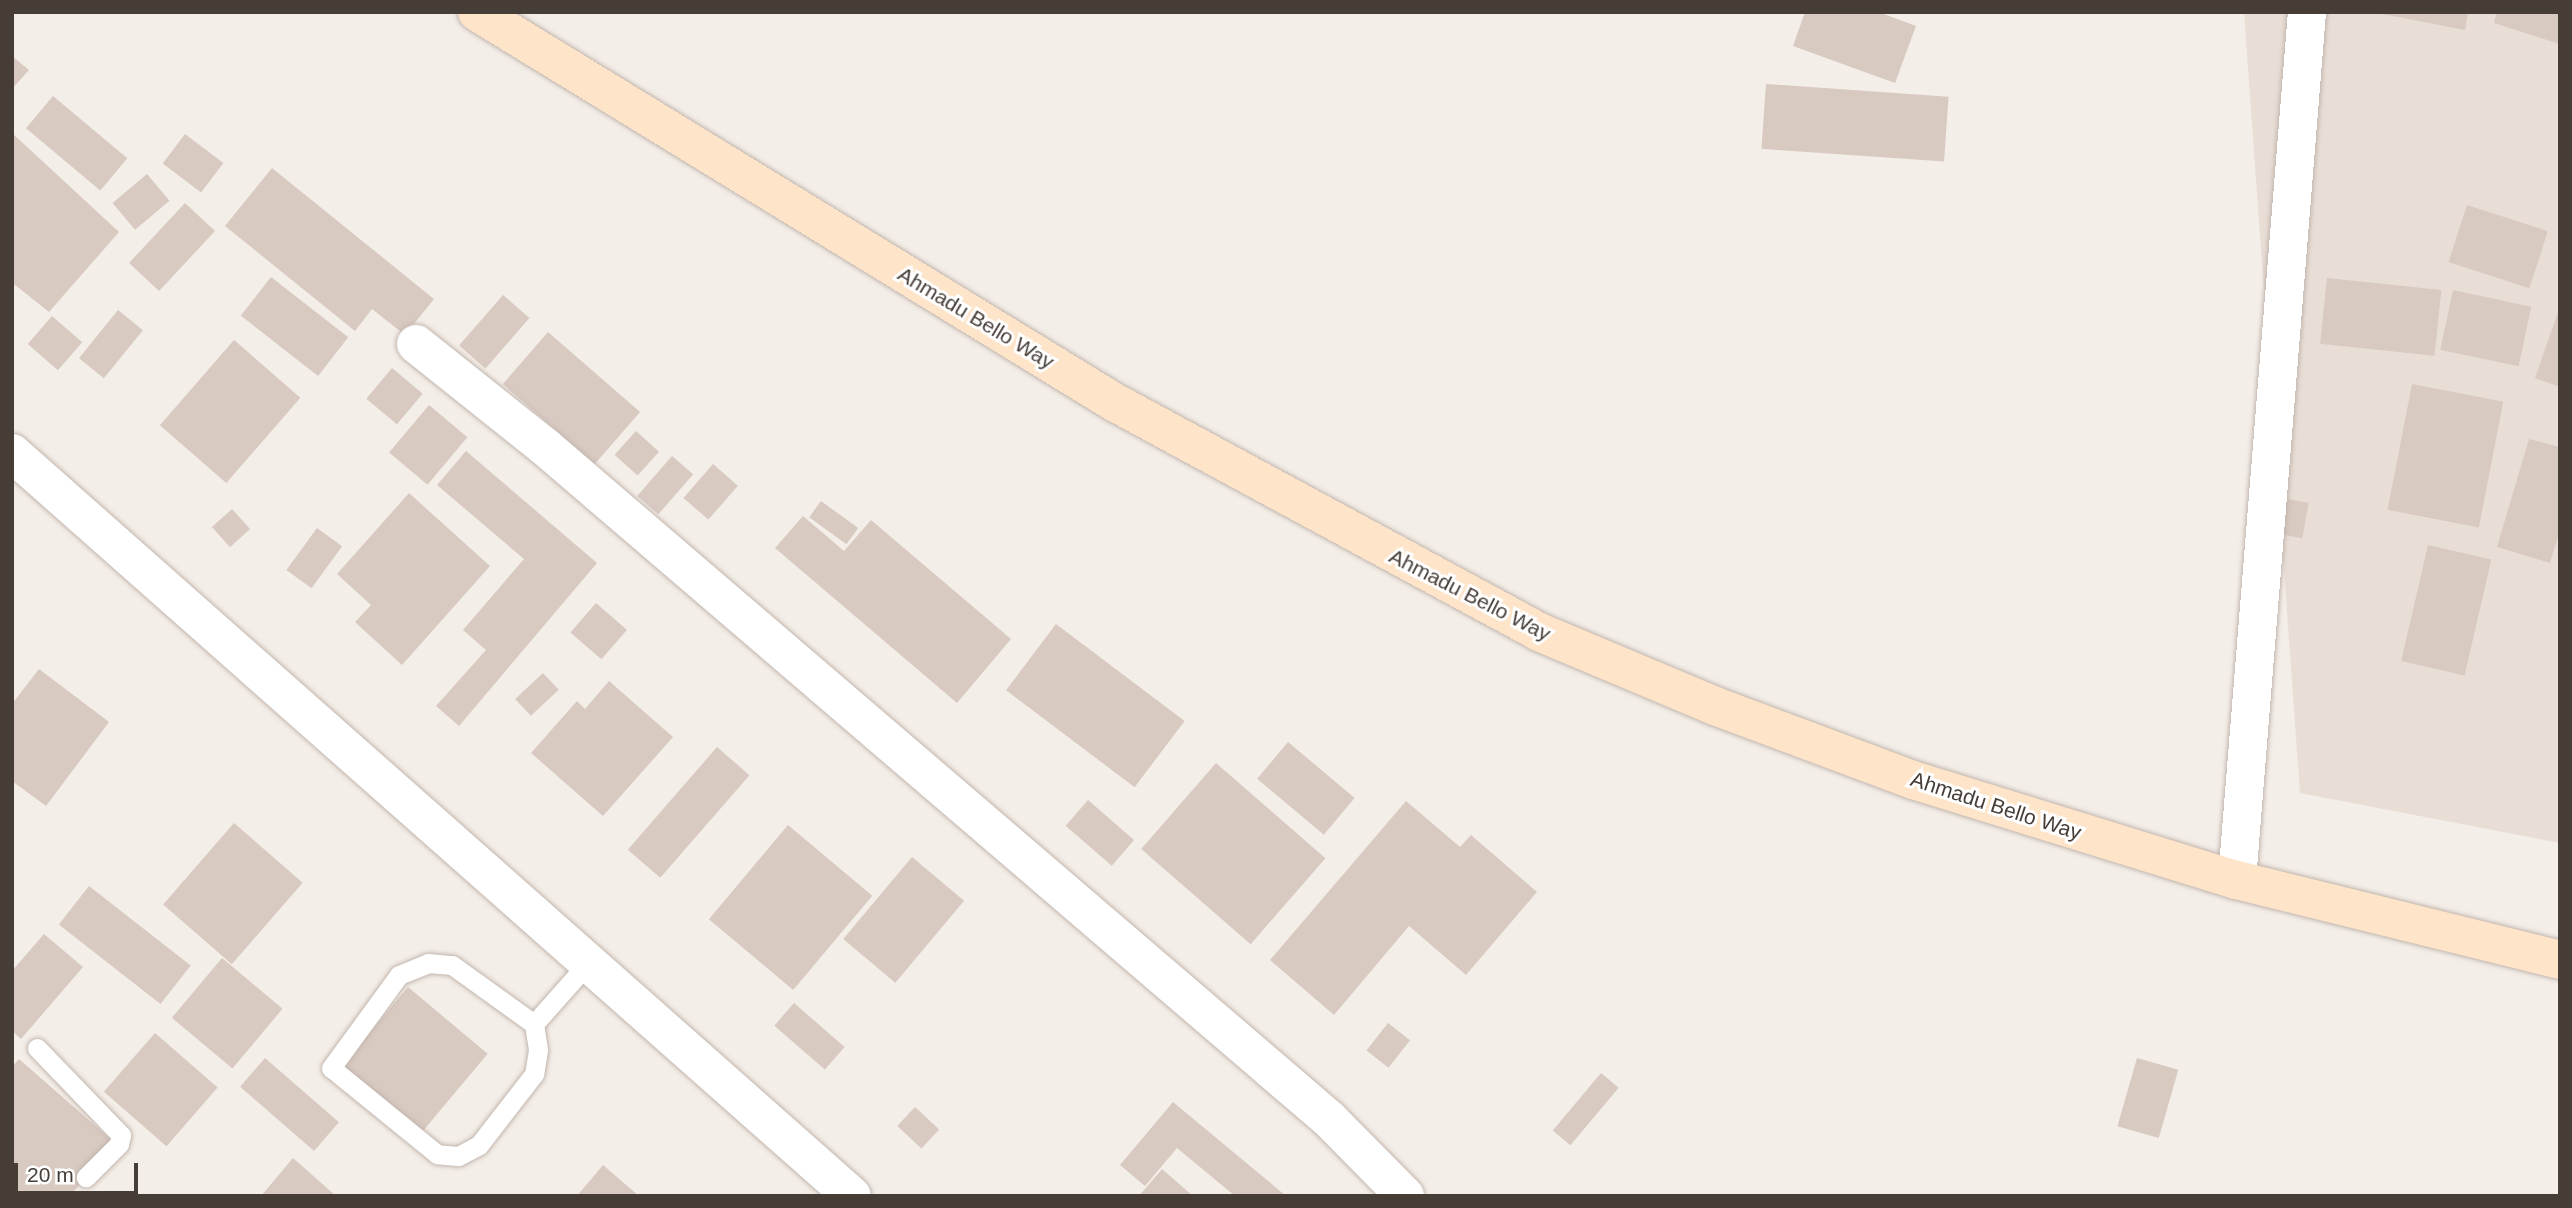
<!DOCTYPE html>
<style>
body{margin:0}
#map{position:relative;width:2572px;height:1208px;overflow:hidden;background:#f4eee8;font-family:Arial,sans-serif}
div>[style]{position:absolute}
.residential>*{inset:0;background:#e8ded6}
.building>*{inset:0;background:#d8c9c1;transform-origin:0 0}
.roads{filter:drop-shadow(0 0 2px #c2b6ae) drop-shadow(0 0 2px #c2b6ae)}
.lane>*{height:19px;margin:-9.5px;padding:0 9.5px;transform-origin:9.5px;border-radius:9.5px;background:#fff}
.street>*{height:38px;margin:-19px;padding:0 19px;transform-origin:19px;border-radius:19px;background:#fff}
.secondary>*{height:38px;margin:-19px;padding:0 19px;transform-origin:19px;border-radius:19px;background:#fee4c8}
span{translate:-50% -50%;white-space:nowrap;text-align:center;line-height:1.15;-webkit-text-stroke:6px #fff;paint-order:stroke}
.street-label{font-size:21px;color:#473d37}
.frame{position:absolute;inset:0;border:14px solid #473d37;pointer-events:none}
.scale{position:absolute;left:14px;top:1163px;width:124px;height:32px;box-sizing:border-box;border:4px solid #473d37;border-top:0;padding-left:9px;font-size:21px;line-height:24px;white-space:nowrap;color:#473d37;-webkit-text-stroke:5px #fff;paint-order:stroke}
</style>
<div id="map">
<div class="residential">
<i style="clip-path:polygon(2244px 12px,2560px 12px,2560px 843px,2300px 793px)"></i>
</div>
<div class="building">
<i style="clip-path:polygon(1805px 12px,1878px 12px,1916px 26px,1895px 83px,1793px 46px)"></i>
<i style="clip-path:polygon(2372px 12px,2468px 12px,2465px 30px)"></i>
<i style="clip-path:polygon(2497px 12px,2560px 12px,2560px 44px,2494px 23px)"></i>
<i style="clip-path:polygon(12px 56px,29px 70px,12px 89px)"></i>
<i style="left:1766px;top:84px;width:183px;height:65px;rotate:4deg"></i>
<i style="left:53px;top:96px;width:97px;height:42px;rotate:40deg"></i>
<i style="clip-path:polygon(12px 133px,119px 232px,49px 312px,15px 285px,12px 288px)"></i>
<i style="left:185px;top:134px;width:48px;height:37px;rotate:37deg"></i>
<i style="clip-path:polygon(272px 168px,434px 299px,405px 335px,372px 309px,355px 331px,225px 226px)"></i>
<i style="left:147px;top:174px;width:35px;height:45px;rotate:50deg"></i>
<i style="left:185px;top:203px;width:41px;height:82px;rotate:43deg"></i>
<i style="left:2467px;top:205px;width:85px;height:60px;rotate:18deg"></i>
<i style="left:271px;top:277px;width:98px;height:49px;rotate:38deg"></i>
<i style="left:2327px;top:278px;width:115px;height:66px;rotate:6deg"></i>
<i style="left:2453px;top:290px;width:80px;height:61px;rotate:12deg"></i>
<i style="left:503px;top:295px;width:35px;height:67px;rotate:41deg"></i>
<i style="clip-path:polygon(2559px 309px,2560px 309px,2560px 387px,2535px 378px)"></i>
<i style="left:118px;top:310px;width:32px;height:62px;rotate:39deg"></i>
<i style="left:52px;top:316px;width:40px;height:37px;rotate:41deg"></i>
<i style="left:548px;top:332px;width:122px;height:69px;rotate:41deg"></i>
<i style="left:234px;top:340px;width:88px;height:113px;rotate:41deg"></i>
<i style="left:392px;top:368px;width:40px;height:40px;rotate:40deg"></i>
<i style="left:2412px;top:384px;width:93px;height:128px;rotate:11deg"></i>
<i style="left:429px;top:405px;width:50px;height:62px;rotate:40deg"></i>
<i style="left:636px;top:431px;width:31px;height:32px;rotate:42deg"></i>
<i style="clip-path:polygon(2529px 439px,2560px 447px,2560px 530px,2550px 563px,2497px 547px)"></i>
<i style="clip-path:polygon(466px 451px,597px 563px,459px 726px,436px 706px,486px 650px,463px 630px,524px 559px,437px 485px)"></i>
<i style="left:672px;top:456px;width:28px;height:53px;rotate:41deg"></i>
<i style="left:713px;top:464px;width:33px;height:45px;rotate:41deg"></i>
<i style="clip-path:polygon(409px 493px,490px 566px,402px 665px,355px 622px,371px 605px,337px 574px)"></i>
<i style="left:2282px;top:498px;width:27px;height:36px;rotate:10deg"></i>
<i style="left:821px;top:501px;width:46px;height:20px;rotate:36deg"></i>
<i style="left:232px;top:509px;width:27px;height:27px;rotate:48deg"></i>
<i style="clip-path:polygon(803px 516px,844px 551px,871px 520px,1011px 639px,957px 703px,775px 548px)"></i>
<i style="left:317px;top:528px;width:31px;height:52px;rotate:36deg"></i>
<i style="left:2428px;top:545px;width:65px;height:119px;rotate:13deg"></i>
<i style="left:596px;top:603px;width:41px;height:39px;rotate:41deg"></i>
<i style="left:1056px;top:624px;width:161px;height:83px;rotate:37deg"></i>
<i style="clip-path:polygon(39px 669px,109px 722px,46px 806px,12px 781px,12px 704px)"></i>
<i style="left:543px;top:673px;width:23px;height:38px;rotate:47deg"></i>
<i style="clip-path:polygon(609px 681px,673px 737px,603px 816px,531px 753px,577px 701px,585px 709px)"></i>
<i style="left:1288px;top:742px;width:87px;height:48px;rotate:40deg"></i>
<i style="left:717px;top:747px;width:43px;height:136px;rotate:41deg"></i>
<i style="left:1216px;top:763px;width:145px;height:114px;rotate:41deg"></i>
<i style="left:1088px;top:800px;width:61px;height:34px;rotate:41deg"></i>
<i style="clip-path:polygon(1406px 801px,1460px 847px,1471px 835px,1537px 892px,1466px 975px,1409px 926px,1334px 1015px,1270px 960px)"></i>
<i style="left:234px;top:823px;width:91px;height:108px;rotate:41deg"></i>
<i style="left:788px;top:825px;width:110px;height:123px;rotate:40deg"></i>
<i style="left:912px;top:857px;width:68px;height:107px;rotate:40deg"></i>
<i style="left:89px;top:886px;width:129px;height:49px;rotate:38deg"></i>
<i style="clip-path:polygon(44px 934px,83px 967px,21px 1039px,12px 1031px,12px 971px)"></i>
<i style="left:222px;top:958px;width:79px;height:78px;rotate:40deg"></i>
<i style="left:408px;top:987px;width:104px;height:105px;rotate:40deg"></i>
<i style="left:794px;top:1003px;width:67px;height:30px;rotate:41deg"></i>
<i style="left:1388px;top:1023px;width:28px;height:35px;rotate:38deg"></i>
<i style="left:155px;top:1033px;width:83px;height:78px;rotate:41deg"></i>
<i style="left:265px;top:1058px;width:98px;height:38px;rotate:41deg"></i>
<i style="left:2137px;top:1058px;width:43px;height:71px;rotate:16deg"></i>
<i style="clip-path:polygon(19px 1059px,115px 1143px,70px 1196px,12px 1196px,12px 1067px)"></i>
<i style="left:1601px;top:1073px;width:23px;height:75px;rotate:40deg"></i>
<i style="clip-path:polygon(1173px 1102px,1286px 1196px,1235px 1196px,1177px 1148px,1145px 1186px,1120px 1165px)"></i>
<i style="left:915px;top:1107px;width:33px;height:26px;rotate:43deg"></i>
<i style="clip-path:polygon(293px 1158px,336px 1196px,261px 1196px)"></i>
<i style="clip-path:polygon(603px 1165px,639px 1196px,577px 1196px)"></i>
<i style="clip-path:polygon(1162px 1169px,1193px 1196px,1139px 1196px)"></i>
</div>
<div class="roads">
<div class="lane">
<i style="left:428px;top:963px;width:24px;rotate:5deg"></i>
<i style="left:452px;top:965px;width:101px;rotate:35.7deg"></i>
<i style="left:534px;top:1024px;width:26px;rotate:81deg"></i>
<i style="left:538px;top:1050px;width:24px;rotate:99deg"></i>
<i style="left:534px;top:1074px;width:90px;rotate:127.8deg"></i>
<i style="left:479px;top:1145px;width:24px;rotate:152deg"></i>
<i style="left:458px;top:1156px;width:21px;rotate:-175deg"></i>
<i style="left:437px;top:1154px;width:136px;rotate:-140.9deg"></i>
<i style="left:331px;top:1068px;width:115px;rotate:-53.8deg"></i>
<i style="left:399px;top:975px;width:31px;rotate:-22deg"></i>
<i style="left:534px;top:1024px;width:81px;rotate:-48.5deg"></i>
<i style="left:37px;top:1048px;width:121px;rotate:46deg"></i>
<i style="left:121px;top:1135px;width:9px;rotate:103deg"></i>
<i style="left:119px;top:1144px;width:47px;rotate:135deg"></i>
</div>
<div class="street">
<i style="left:416px;top:344px;width:164px;rotate:38.6deg"></i>
<i style="left:544px;top:446px;width:1035px;rotate:40.61deg"></i>
<i style="left:1330px;top:1120px;width:107px;rotate:45.4deg"></i>
<i style="left:12px;top:453px;width:1121px;rotate:41.49deg"></i>
<i style="left:2237px;top:880px;width:871px;rotate:-85.39deg"></i>
</div>
<div class="secondary">
<i style="left:477px;top:12px;width:747px;rotate:31.48deg"></i>
<i style="left:1114px;top:402px;width:483px;rotate:28.4deg"></i>
<i style="left:1539px;top:632px;width:191px;rotate:22.8deg"></i>
<i style="left:1715px;top:706px;width:211px;rotate:20.5deg"></i>
<i style="left:1913px;top:780px;width:339px;rotate:17.2deg"></i>
<i style="left:2237px;top:880px;width:333px;rotate:13.9deg"></i>
</div>
</div>
<div class="street-label">
<span style="left:976px;top:318px;rotate:31deg">Ahmadu Bello Way</span>
<span style="left:1470px;top:595px;rotate:27deg">Ahmadu Bello Way</span>
<span style="left:1996px;top:806px;rotate:18deg">Ahmadu Bello Way</span>
</div>
<div class="frame"></div>
<div class="scale">20 m</div>
</div>
